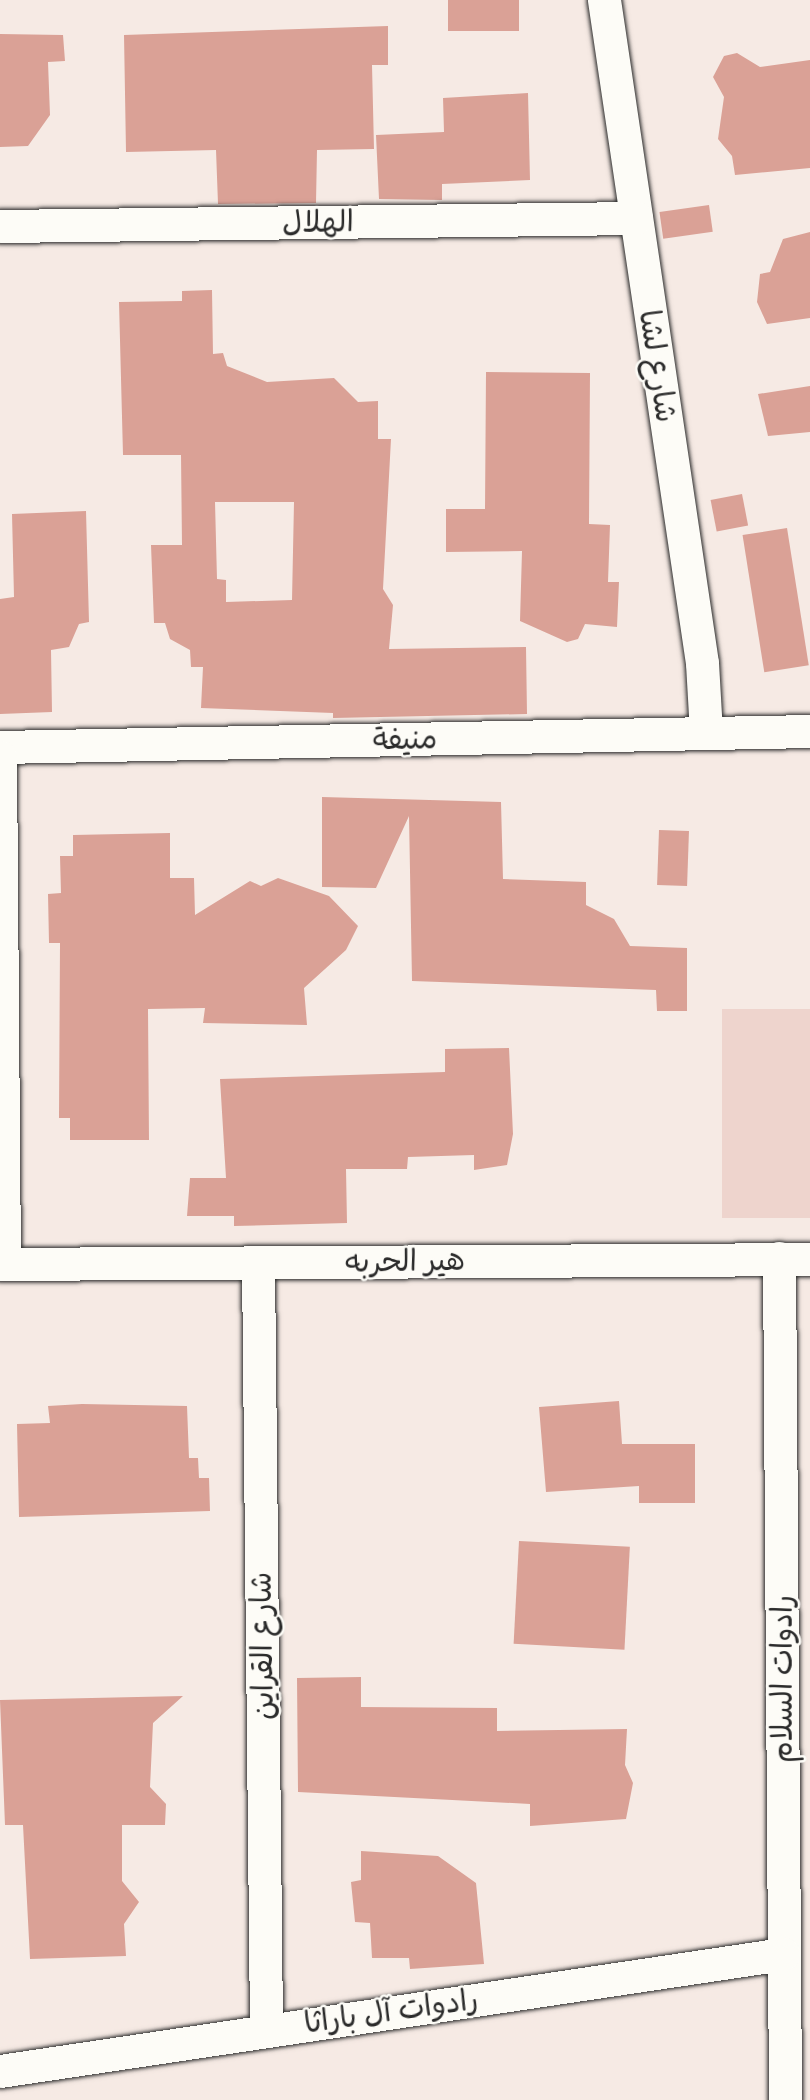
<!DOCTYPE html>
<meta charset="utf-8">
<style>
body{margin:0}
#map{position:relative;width:810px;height:2100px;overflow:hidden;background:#f6eae4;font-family:Caveat,"Playpen Sans Arabic",sans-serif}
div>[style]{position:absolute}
.built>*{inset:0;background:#eed4cd;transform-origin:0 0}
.building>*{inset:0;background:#daa196;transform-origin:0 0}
.roads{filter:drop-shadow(0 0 2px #2b2b2b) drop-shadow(0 0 2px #2b2b2b)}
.street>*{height:33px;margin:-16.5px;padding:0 16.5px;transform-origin:16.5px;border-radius:16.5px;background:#fdfcf7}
span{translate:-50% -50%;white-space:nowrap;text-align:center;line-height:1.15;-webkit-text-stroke:5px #fdfcf7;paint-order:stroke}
.street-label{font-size:30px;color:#2b2b2b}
</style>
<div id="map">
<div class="built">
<i style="left:810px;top:1009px;width:209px;height:88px;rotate:90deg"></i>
</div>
<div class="building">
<i style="left:448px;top:0;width:71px;height:31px"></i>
<i style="clip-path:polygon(388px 26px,388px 65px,372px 65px,374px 149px,317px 150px,316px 203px,218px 204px,216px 150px,126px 152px,124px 35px)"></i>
<i style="clip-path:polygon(0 34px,63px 35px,65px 61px,48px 62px,50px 115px,28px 146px,0 147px)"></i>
<i style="clip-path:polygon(737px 53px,760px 67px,810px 60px,810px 168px,735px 175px,732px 156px,718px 139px,724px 97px,713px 77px,724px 56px)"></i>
<i style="clip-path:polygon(528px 93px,530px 180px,442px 184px,442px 200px,379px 199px,376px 135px,444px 132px,443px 98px)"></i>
<i style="left:709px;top:205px;width:27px;height:50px;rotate:82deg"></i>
<i style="clip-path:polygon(810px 232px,810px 318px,767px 324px,757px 302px,760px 274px,770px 272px,783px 239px)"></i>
<i style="clip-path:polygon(evenodd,212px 290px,213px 354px,223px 353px,227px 366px,267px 382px,334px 378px,358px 402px,378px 401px,378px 439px,391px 439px,383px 589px,393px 605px,389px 649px,526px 647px,527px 714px,333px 718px,333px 713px,201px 708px,203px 667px,191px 667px,190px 650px,170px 639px,165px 623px,154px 623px,151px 545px,182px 545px,181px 455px,123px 455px,119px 302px,182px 301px,182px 291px,212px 290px,215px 502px,294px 502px,292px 600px,226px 602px,226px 580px,217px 579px,215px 502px)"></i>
<i style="clip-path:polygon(486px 372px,590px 373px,589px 524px,610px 525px,608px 582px,619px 582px,617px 627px,585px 624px,578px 639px,567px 642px,520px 621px,522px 551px,446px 552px,446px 509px,485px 509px)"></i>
<i style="clip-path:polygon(810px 386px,810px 432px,768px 436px,758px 394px)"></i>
<i style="left:742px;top:494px;width:32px;height:32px;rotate:79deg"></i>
<i style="clip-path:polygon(86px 511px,89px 622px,79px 624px,69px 647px,51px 650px,52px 712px,0 714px,0 599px,14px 597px,12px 514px)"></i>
<i style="left:787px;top:528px;width:139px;height:45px;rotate:81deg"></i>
<i style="clip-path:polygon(322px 797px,501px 802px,503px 879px,586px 882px,586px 905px,614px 919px,630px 946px,687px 948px,687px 1011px,657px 1011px,656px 990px,412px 981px,409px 816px,376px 888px,322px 887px)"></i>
<i style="left:659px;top:830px;width:30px;height:55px;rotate:2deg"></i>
<i style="clip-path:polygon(170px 833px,170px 878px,194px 878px,195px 915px,250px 881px,261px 886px,278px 878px,329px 896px,358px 926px,346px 950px,304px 988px,307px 1025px,203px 1023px,205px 1008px,148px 1009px,149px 1140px,70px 1140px,70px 1118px,59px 1118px,60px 943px,49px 943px,48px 894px,61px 893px,60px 856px,73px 856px,73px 835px)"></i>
<i style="clip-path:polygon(509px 1048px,513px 1134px,507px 1165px,474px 1170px,474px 1155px,408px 1157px,407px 1169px,346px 1169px,347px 1223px,234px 1226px,234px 1216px,187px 1216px,190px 1178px,226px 1178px,220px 1079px,445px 1072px,445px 1049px)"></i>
<i style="clip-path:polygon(619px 1401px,622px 1444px,695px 1444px,695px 1503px,639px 1503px,639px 1486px,546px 1492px,539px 1407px)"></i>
<i style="clip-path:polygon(82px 1404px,187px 1406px,189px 1458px,198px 1458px,199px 1478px,209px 1478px,210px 1511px,19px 1517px,17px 1424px,50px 1423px,48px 1406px)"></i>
<i style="left:519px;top:1541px;width:111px;height:103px;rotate:3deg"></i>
<i style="clip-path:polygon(361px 1677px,361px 1707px,497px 1708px,497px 1731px,627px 1729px,625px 1765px,633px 1783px,626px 1819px,530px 1826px,530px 1804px,298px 1792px,297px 1678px)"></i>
<i style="clip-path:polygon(183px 1696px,153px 1723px,150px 1787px,166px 1804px,165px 1825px,122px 1825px,122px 1881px,139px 1902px,124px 1924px,126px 1956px,30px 1959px,23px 1825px,5px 1825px,0 1700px)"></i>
<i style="clip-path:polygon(361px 1851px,438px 1856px,476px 1883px,484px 1964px,410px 1969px,409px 1958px,372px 1958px,370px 1923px,355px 1922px,351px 1882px,361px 1880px)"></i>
</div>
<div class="roads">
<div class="street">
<i style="left:604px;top:0;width:670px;rotate:81.59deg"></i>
<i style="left:702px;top:663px;width:70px;rotate:86.7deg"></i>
<i style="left:0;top:226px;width:636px;rotate:-0.72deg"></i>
<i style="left:0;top:747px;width:810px;rotate:-1.13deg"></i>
<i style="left:0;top:757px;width:507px;rotate:89.55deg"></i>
<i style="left:779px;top:1258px;width:842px;rotate:89.59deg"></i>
<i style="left:258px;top:1263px;width:766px;rotate:89.4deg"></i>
<i style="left:0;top:1264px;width:810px;rotate:-0.35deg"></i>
<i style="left:0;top:2071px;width:792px;rotate:-8.5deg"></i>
</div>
</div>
<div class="street-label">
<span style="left:318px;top:222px;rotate:-1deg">الهلال</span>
<span style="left:658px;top:366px;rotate:81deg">شارع لشا</span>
<span style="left:405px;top:739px;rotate:-1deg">منيفة</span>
<span style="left:405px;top:1261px;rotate:-1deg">هير الحربه</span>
<span style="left:262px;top:1646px;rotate:-91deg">شارع القراين</span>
<span style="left:782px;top:1679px;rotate:-90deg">رادوات السلام</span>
<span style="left:391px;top:2011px;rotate:-8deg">رادوات آل باراثا</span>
</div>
</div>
